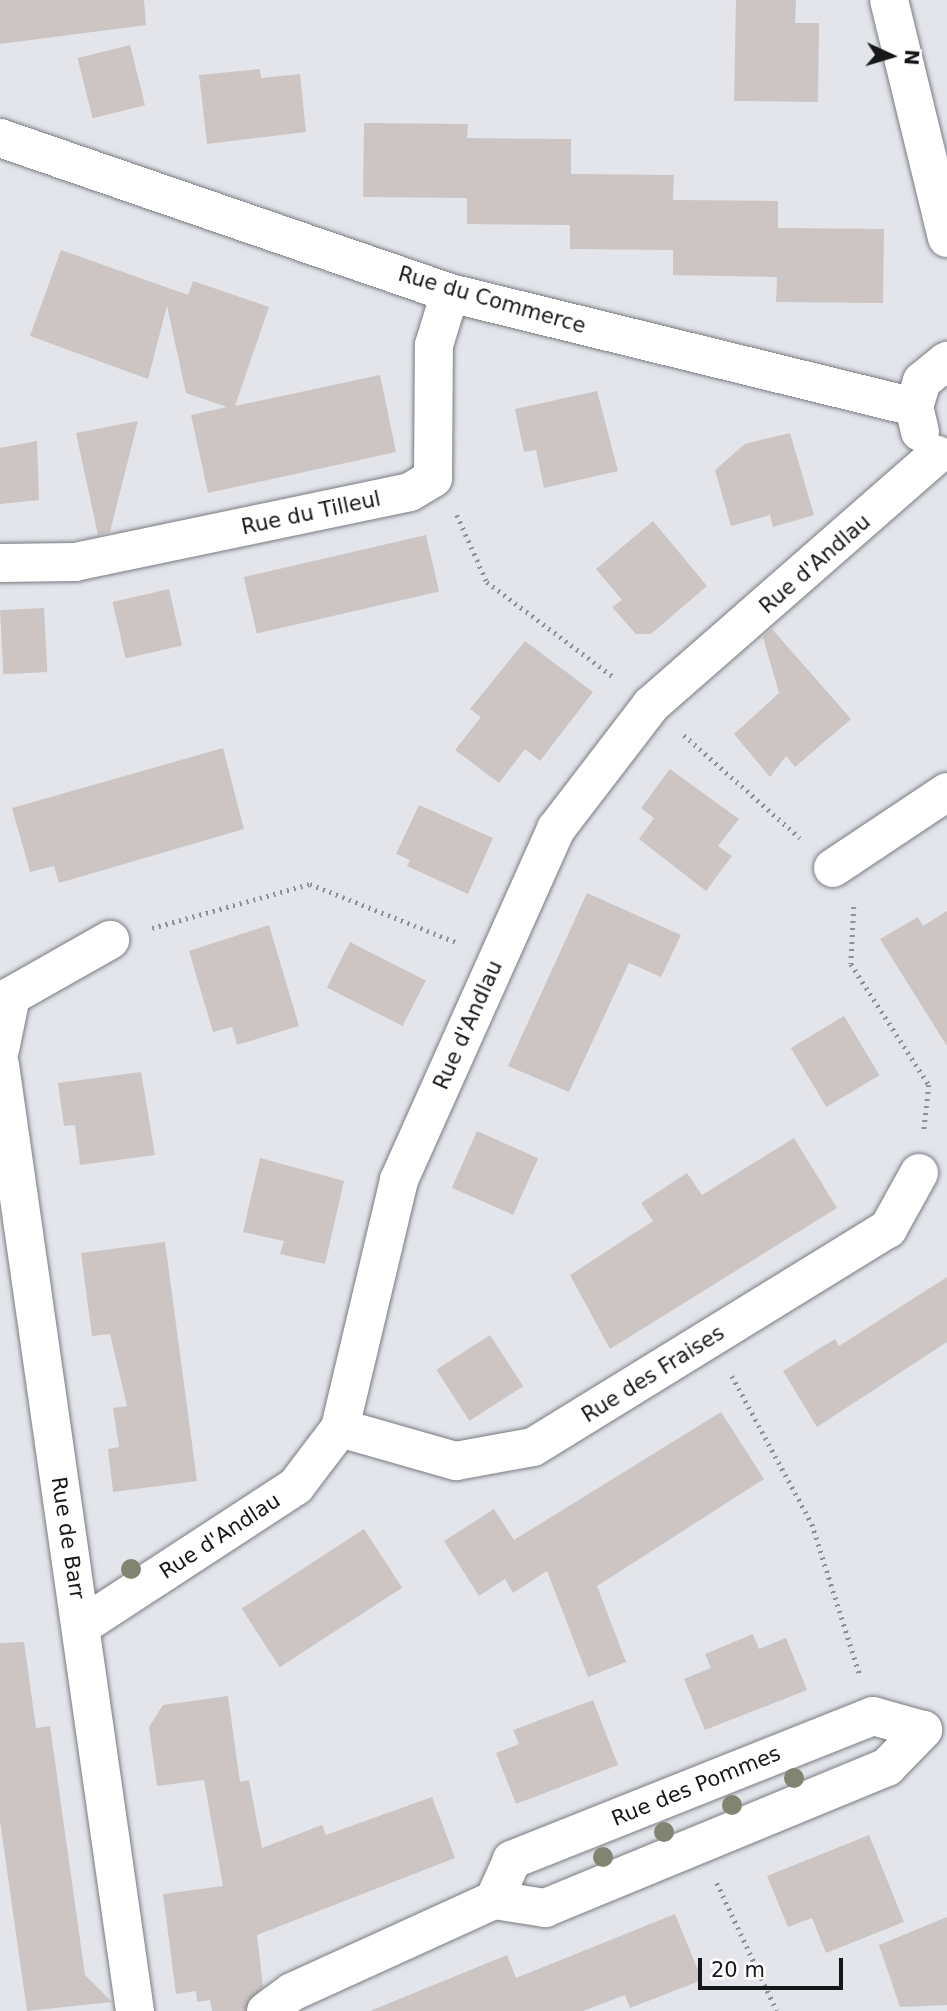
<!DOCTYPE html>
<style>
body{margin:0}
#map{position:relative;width:947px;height:2011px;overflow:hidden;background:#e3e5eb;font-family:"DejaVu Sans",sans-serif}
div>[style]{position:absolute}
.building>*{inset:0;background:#ccc5c3;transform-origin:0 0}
.path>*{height:4.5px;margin-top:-2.25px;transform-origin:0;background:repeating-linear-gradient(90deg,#8f9095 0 2px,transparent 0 7px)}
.roads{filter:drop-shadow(0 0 2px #797b80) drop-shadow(0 0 2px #797b80)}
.minor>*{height:38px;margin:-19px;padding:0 19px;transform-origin:19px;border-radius:19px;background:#fff}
.trees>*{width:20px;height:20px;margin:-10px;border-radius:50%;background:#808470}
span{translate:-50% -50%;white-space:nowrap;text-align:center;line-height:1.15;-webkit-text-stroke:7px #fff;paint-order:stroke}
.street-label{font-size:21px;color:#161719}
.north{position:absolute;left:856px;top:21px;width:70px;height:70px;-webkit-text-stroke:5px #fff;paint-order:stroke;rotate:94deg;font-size:19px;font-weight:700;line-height:28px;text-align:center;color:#161719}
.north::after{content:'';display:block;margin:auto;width:24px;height:32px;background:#161719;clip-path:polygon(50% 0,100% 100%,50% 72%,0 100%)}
.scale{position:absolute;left:698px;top:1958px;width:145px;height:32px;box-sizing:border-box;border:4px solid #161719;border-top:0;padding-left:9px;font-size:21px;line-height:24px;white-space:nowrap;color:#161719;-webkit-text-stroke:5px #fff;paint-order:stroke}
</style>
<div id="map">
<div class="building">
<i style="clip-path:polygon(0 0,144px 0,146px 25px,0 44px)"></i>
<i style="clip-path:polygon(736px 0,796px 0,795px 23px,819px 23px,818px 102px,734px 101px)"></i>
<i style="left:130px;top:45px;width:62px;height:54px;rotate:76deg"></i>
<i style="clip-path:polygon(260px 69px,261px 78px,300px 74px,306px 132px,207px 144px,199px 75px)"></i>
<i style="clip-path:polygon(364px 123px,468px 124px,467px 138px,571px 139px,571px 174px,674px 175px,673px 200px,778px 201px,778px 228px,884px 229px,883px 303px,776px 302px,777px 277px,673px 275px,673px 250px,570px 249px,570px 225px,467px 224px,467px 198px,363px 197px)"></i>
<i style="clip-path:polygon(61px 250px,188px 295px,193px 281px,269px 307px,235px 406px,380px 375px,396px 452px,208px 493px,191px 415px,227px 407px,186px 393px,167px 306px,148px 379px,30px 336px)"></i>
<i style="clip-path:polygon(597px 391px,618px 471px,544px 488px,536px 450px,524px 452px,515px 409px)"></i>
<i style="clip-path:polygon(138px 421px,110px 532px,98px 535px,76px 433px)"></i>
<i style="clip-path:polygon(790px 433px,814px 515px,773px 527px,770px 515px,731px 526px,715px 470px,745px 444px)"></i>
<i style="clip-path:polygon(37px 441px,39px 500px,0 504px,0 448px)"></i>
<i style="clip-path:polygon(653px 521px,707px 586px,651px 634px,636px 634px,612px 607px,622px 600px,596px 569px)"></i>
<i style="left:426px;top:535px;width:58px;height:187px;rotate:77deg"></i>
<i style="left:169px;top:589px;width:58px;height:58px;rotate:77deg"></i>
<i style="left:44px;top:608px;width:64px;height:44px;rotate:87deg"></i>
<i style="clip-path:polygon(772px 629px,851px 719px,795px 767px,786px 756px,770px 777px,734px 734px,779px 693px,763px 637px)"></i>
<i style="clip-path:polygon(525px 641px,593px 692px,540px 761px,525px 749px,499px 783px,455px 750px,481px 717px,470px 709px)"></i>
<i style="clip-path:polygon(223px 748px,244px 829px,59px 883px,54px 866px,30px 872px,12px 808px)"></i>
<i style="clip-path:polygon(670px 769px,739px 819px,718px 846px,732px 856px,706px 891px,639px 839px,654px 818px,641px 808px)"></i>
<i style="clip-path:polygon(419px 805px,493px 838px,468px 894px,407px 866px,410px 860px,396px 854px)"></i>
<i style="clip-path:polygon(587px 893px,681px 935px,661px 977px,629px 963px,569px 1092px,508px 1066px)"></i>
<i style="clip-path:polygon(947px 911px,947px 1046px,880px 939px,918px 917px,923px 926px)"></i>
<i style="clip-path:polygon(269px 925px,299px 1026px,237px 1045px,232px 1027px,213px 1032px,189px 951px)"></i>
<i style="left:350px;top:942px;width:85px;height:51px;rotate:27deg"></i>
<i style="left:844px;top:1016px;width:69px;height:62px;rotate:59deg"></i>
<i style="clip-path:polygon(141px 1072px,155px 1155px,80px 1165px,75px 1125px,64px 1126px,58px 1083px)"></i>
<i style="left:477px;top:1131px;width:67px;height:62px;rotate:24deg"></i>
<i style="clip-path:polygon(794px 1138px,837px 1208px,610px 1349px,570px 1275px,653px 1221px,641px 1203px,687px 1173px,702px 1195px)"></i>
<i style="clip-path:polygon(260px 1158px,344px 1181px,325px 1264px,280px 1254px,284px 1241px,243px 1232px)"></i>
<i style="clip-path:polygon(165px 1242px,197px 1481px,113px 1492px,108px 1449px,119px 1447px,113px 1408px,127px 1406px,110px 1334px,92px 1336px,81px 1253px)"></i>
<i style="clip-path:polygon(947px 1277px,947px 1342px,817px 1427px,783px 1371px,835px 1339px,839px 1346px)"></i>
<i style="left:490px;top:1335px;width:61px;height:64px;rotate:57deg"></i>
<i style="clip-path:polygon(721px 1412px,764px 1479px,597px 1586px,626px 1662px,588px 1677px,547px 1571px,513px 1593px,505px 1579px,479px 1596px,444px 1541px,494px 1509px,514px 1540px)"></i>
<i style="left:364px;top:1529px;width:70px;height:146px;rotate:57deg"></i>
<i style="clip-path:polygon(753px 1634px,759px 1649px,786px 1638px,807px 1690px,705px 1730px,684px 1679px,711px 1668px,705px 1654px)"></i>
<i style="clip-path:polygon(24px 1642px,36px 1728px,50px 1726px,85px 1975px,112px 2002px,27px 2011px,0 1821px,0 1643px)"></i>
<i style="clip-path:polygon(228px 1696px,240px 1782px,249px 1780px,262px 1848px,322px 1825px,326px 1835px,432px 1797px,455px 1858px,257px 1935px,263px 1986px,245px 2011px,212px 2011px,210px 2000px,197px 2002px,196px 1991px,176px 1994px,163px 1894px,223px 1886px,204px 1780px,157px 1786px,149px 1727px,163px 1705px)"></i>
<i style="clip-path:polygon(593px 1700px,618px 1765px,516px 1804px,496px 1753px,519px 1744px,513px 1730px)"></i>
<i style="clip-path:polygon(869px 1835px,904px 1922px,826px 1953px,812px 1918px,788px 1927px,767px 1876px)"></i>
<i style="clip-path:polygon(675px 1914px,702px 1980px,630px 2008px,625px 1995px,583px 2011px,370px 2011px,507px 1955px,516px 1978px)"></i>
<i style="clip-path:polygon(947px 1917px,947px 2005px,900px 2007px,879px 1945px)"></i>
</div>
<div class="path">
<i style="left:457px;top:515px;width:73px;rotate:65.9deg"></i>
<i style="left:487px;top:582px;width:160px;rotate:36.9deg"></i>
<i style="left:684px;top:735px;width:155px;rotate:41.6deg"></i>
<i style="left:854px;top:907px;width:57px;rotate:93deg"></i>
<i style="left:851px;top:964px;width:144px;rotate:57.2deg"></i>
<i style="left:929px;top:1085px;width:45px;rotate:96.3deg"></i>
<i style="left:152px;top:928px;width:164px;rotate:-15.6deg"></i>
<i style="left:310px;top:884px;width:159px;rotate:21.7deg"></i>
<i style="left:732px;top:1376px;width:168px;rotate:61.6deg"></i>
<i style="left:812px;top:1524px;width:158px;rotate:72.4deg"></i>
<i style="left:717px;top:1883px;width:141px;rotate:64.9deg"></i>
</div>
<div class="roads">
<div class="minor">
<i style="left:889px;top:0;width:245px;rotate:76.3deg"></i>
<i style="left:0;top:138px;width:476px;rotate:19deg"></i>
<i style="left:450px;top:293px;width:478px;rotate:13.8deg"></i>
<i style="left:920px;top:432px;width:26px;rotate:-103deg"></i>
<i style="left:914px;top:407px;width:27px;rotate:-73deg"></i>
<i style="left:922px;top:381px;width:32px;rotate:-39deg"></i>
<i style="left:0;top:563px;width:75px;rotate:-0.8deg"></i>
<i style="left:75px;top:562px;width:342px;rotate:-11.8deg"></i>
<i style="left:410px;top:492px;width:27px;rotate:-31deg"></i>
<i style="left:433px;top:478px;width:133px;rotate:-89.6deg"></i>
<i style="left:434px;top:345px;width:54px;rotate:-72.9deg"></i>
<i style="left:833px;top:868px;width:137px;rotate:-33.7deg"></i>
<i style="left:0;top:1050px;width:55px;rotate:-78.5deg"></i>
<i style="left:11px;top:996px;width:114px;rotate:-29.5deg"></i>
<i style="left:0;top:1065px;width:956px;rotate:81.88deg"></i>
<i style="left:340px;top:1428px;width:121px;rotate:15.9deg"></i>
<i style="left:456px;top:1461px;width:78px;rotate:-10.3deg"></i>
<i style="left:533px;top:1447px;width:417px;rotate:-31.6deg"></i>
<i style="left:888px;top:1229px;width:64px;rotate:-61deg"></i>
<i style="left:83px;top:1625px;width:254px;rotate:-33.1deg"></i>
<i style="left:296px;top:1486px;width:73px;rotate:-52.8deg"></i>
<i style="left:340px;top:1428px;width:255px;rotate:-76.6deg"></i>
<i style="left:399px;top:1180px;width:385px;rotate:-65.9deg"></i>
<i style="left:556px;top:829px;width:156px;rotate:-52.5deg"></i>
<i style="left:651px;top:705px;width:380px;rotate:-41.2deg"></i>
<i style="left:266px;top:2011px;width:32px;rotate:-36deg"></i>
<i style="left:292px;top:1992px;width:222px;rotate:-24.5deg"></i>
<i style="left:494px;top:1900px;width:52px;rotate:8.9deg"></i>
<i style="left:545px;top:1908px;width:370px;rotate:-22.4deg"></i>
<i style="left:887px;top:1767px;width:52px;rotate:-45.8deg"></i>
<i style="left:923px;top:1730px;width:52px;rotate:-164.4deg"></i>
<i style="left:873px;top:1716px;width:389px;rotate:158.3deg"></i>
<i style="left:512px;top:1860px;width:44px;rotate:114.2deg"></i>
</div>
</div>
<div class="trees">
<i style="left:131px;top:1569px"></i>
<i style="left:794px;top:1778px"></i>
<i style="left:732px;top:1805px"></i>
<i style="left:664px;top:1832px"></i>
<i style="left:603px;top:1857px"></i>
</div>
<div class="street-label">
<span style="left:492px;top:300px;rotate:16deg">Rue du Commerce</span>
<span style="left:311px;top:513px;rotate:-12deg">Rue du Tilleul</span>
<span style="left:815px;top:564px;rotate:-41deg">Rue d'Andlau</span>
<span style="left:468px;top:1025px;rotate:-66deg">Rue d'Andlau</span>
<span style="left:653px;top:1374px;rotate:-32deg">Rue des Fraises</span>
<span style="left:220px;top:1536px;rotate:-33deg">Rue d'Andlau</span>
<span style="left:68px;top:1538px;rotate:81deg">Rue de Barr</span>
<span style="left:696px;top:1786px;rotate:-22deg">Rue des Pommes</span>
</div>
<div class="north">N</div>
<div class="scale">20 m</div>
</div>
